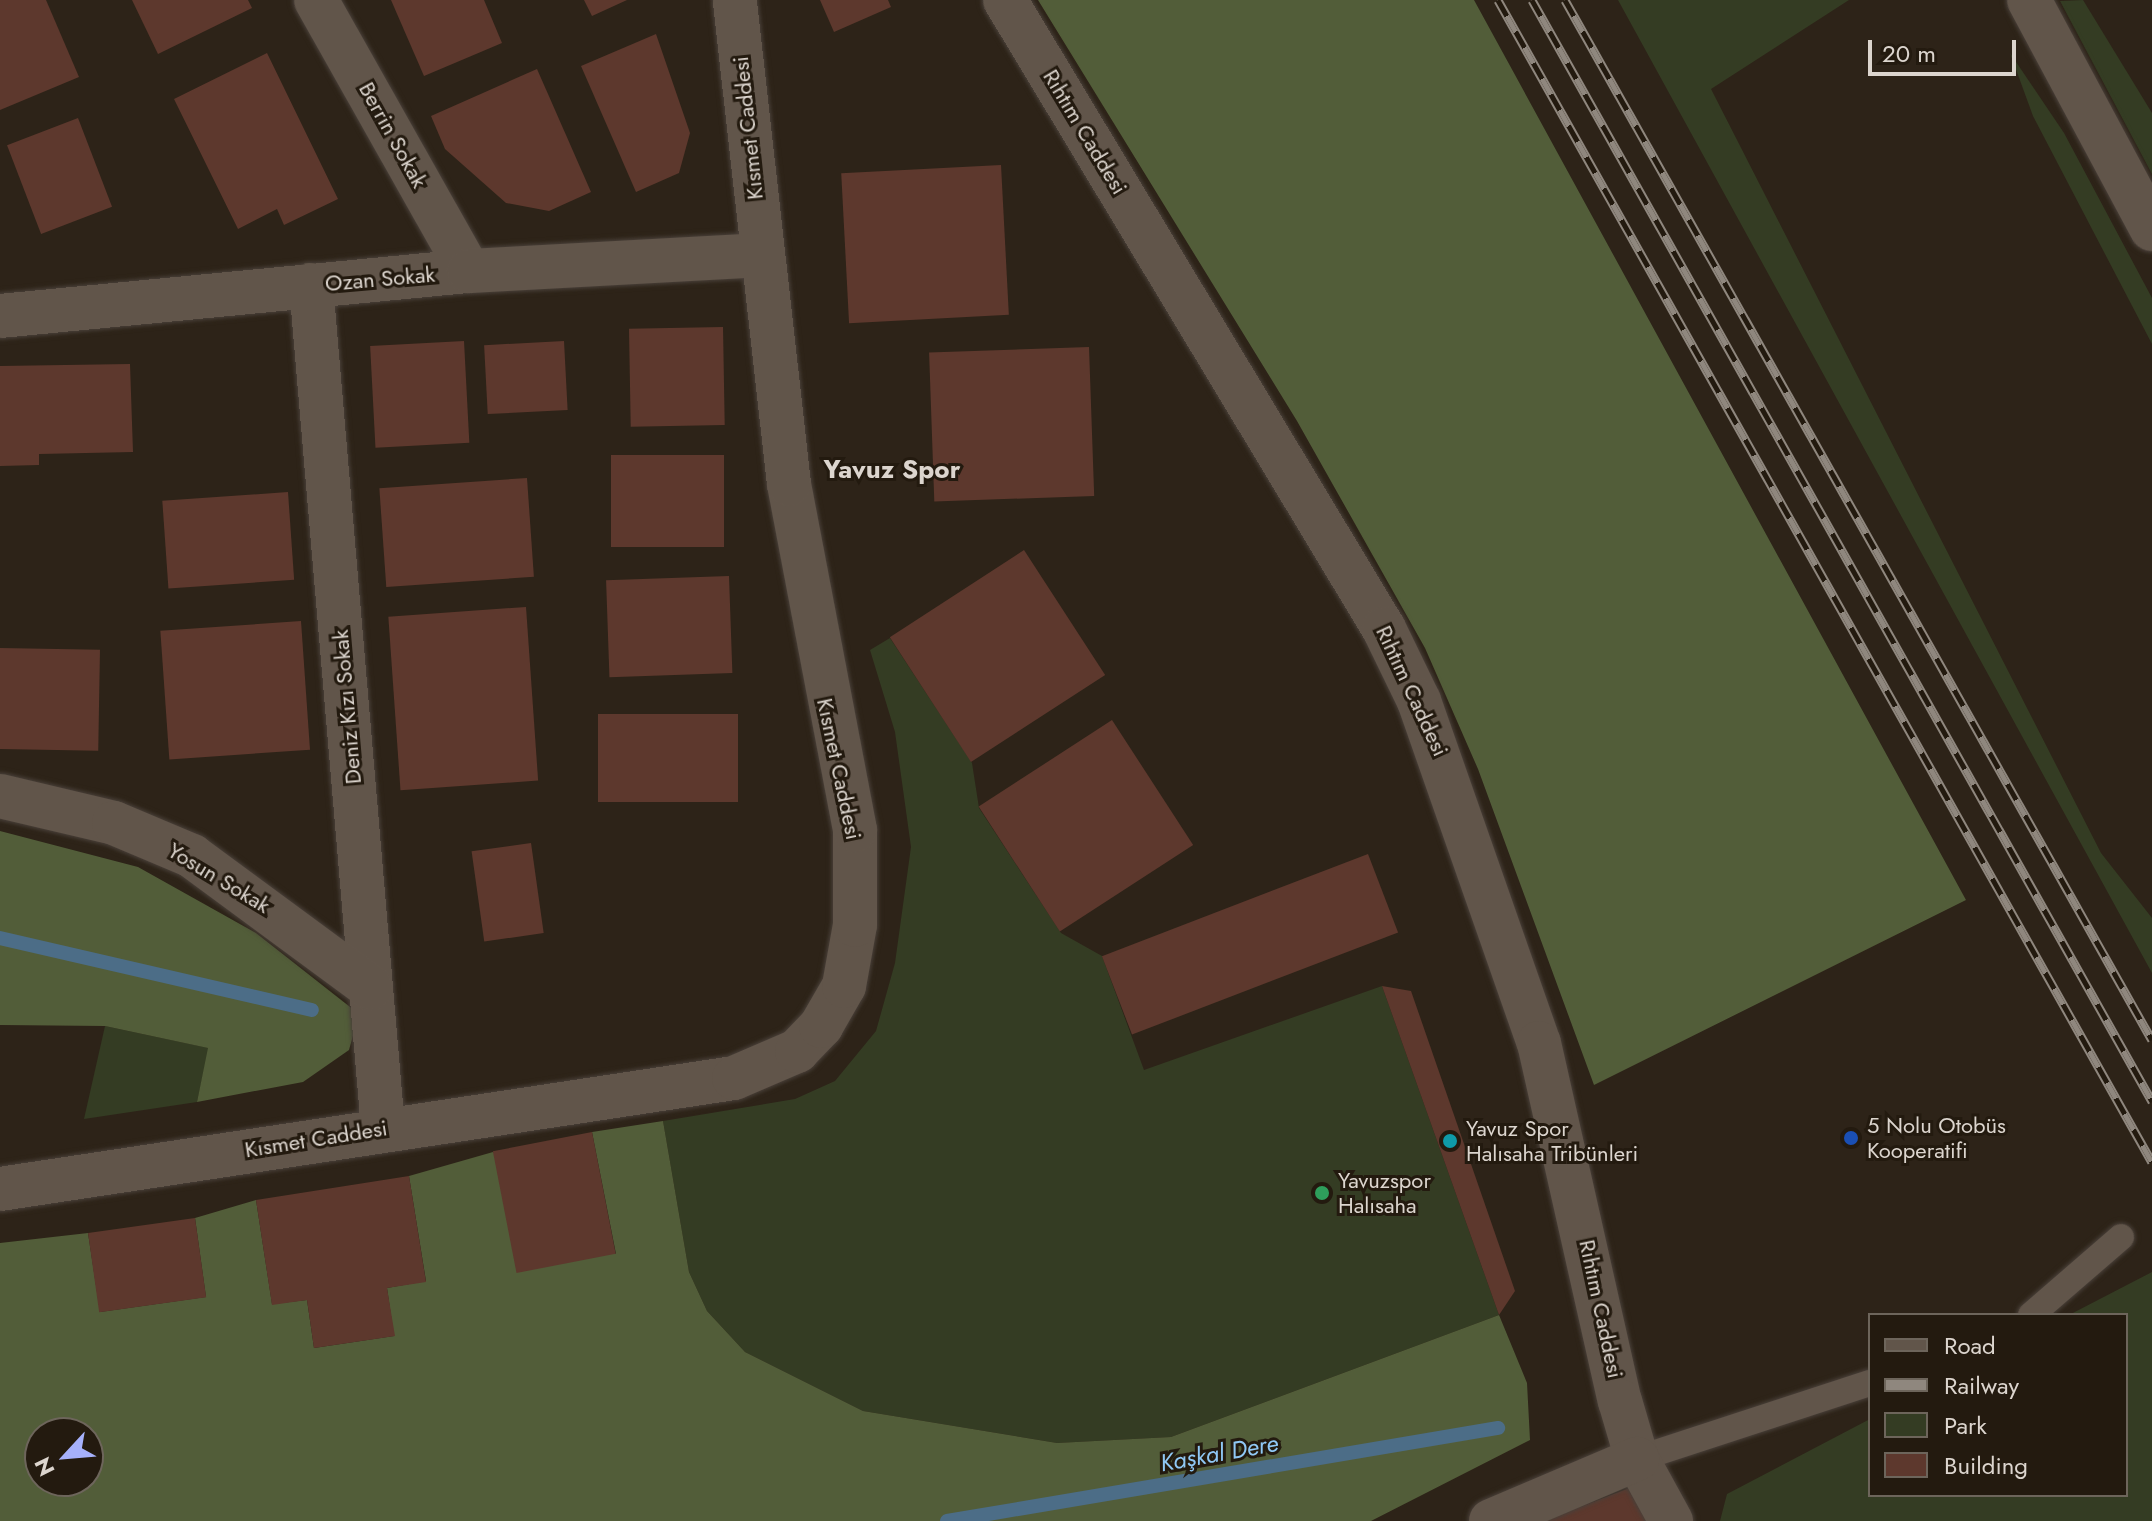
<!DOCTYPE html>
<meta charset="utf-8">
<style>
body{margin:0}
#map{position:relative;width:2152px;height:1521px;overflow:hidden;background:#2d2318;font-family:Jost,sans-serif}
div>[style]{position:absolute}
.green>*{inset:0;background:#343c23}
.forest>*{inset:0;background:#525d39}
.stream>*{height:14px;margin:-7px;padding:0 7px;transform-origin:7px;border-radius:7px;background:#4c6d87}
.building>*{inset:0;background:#5d382d;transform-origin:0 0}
.roads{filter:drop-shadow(0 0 2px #494039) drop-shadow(0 0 2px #494039)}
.service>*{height:26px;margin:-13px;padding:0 13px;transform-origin:13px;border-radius:13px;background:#61554a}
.minor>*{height:44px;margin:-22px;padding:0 22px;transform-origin:22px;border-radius:22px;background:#61554a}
.secondary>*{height:44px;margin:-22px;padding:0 22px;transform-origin:22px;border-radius:22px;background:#61554a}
.rail>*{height:9px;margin-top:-4.5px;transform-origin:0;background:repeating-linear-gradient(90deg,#231a0f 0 18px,#8f877e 0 36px);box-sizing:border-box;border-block:2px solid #8f877e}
.dots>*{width:22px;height:22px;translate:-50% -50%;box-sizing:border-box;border:4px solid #231a0f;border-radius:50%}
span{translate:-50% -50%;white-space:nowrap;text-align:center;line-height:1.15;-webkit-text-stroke:6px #231a0f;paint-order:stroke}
.street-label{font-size:22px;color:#dcd5ce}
.poi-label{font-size:22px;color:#dcd5ce}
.left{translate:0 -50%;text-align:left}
.water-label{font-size:24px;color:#90c8f5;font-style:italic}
.quarter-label{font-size:26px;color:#dcd5ce;font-weight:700}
.legend{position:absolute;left:1868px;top:1313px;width:260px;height:184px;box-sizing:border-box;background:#231a0f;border:2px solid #6d655b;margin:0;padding:10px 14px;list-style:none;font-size:24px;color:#dcd5ce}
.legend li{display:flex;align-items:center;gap:16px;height:40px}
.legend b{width:40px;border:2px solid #6d655b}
.north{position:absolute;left:24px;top:1417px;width:80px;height:80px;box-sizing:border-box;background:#231a0f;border:2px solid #6d655b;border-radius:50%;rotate:244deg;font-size:22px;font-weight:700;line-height:32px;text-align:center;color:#dcd5ce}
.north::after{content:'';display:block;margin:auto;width:28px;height:36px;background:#a6b1fc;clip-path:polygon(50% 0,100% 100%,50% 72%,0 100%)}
.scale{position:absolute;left:1868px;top:40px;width:148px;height:36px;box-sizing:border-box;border:4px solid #dcd5ce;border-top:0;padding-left:10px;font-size:24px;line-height:28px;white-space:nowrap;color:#dcd5ce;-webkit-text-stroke:6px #231a0f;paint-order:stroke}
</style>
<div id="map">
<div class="green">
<i style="clip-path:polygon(1618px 0,1849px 0,1711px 89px,2101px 853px,2152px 918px,2152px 973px)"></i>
<i style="clip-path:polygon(2083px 0,2152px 113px,2152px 174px,2060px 1px)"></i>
<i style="clip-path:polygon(2010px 53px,2064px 133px,2152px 298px,2152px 344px,2033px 116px)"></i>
<i style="clip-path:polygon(890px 638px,972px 763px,979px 808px,1061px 933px,1102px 956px,1144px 1070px,1382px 986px,1499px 1315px,1171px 1437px,1057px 1443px,863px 1411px,745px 1352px,707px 1311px,689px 1272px,663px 1121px,795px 1099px,835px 1081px,876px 1031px,895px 963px,911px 847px,895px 732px,870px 650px)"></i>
<i style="clip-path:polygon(105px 1026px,209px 1048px,197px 1102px,84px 1119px)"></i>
<i style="clip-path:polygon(2152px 1272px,2152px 1521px,1720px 1521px,1727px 1494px,1870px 1419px,1870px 1495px,2126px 1495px,2126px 1315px,2069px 1315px)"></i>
</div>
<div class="forest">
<i style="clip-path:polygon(1038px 0,1474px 0,1966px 900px,1594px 1085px,1478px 769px,1425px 648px,1297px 421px)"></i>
<i style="clip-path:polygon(0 831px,138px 867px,256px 933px,359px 1014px,349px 1050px,303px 1082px,197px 1102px,208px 1048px,105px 1026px,0 1025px)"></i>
<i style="clip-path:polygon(evenodd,663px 1121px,689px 1272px,707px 1311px,745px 1352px,863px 1411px,1057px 1443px,1171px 1437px,1499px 1315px,1527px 1383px,1530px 1440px,1371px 1521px,0 1521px,0 1243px,88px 1233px,100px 1312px,206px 1297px,195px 1218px,256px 1200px,272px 1304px,307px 1300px,314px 1348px,394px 1336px,387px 1288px,426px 1281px,409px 1176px,493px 1152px,616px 1254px,592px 1132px,663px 1121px,40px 1433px,88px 1433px,88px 1481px,40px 1481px,40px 1433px)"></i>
</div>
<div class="stream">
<i style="left:0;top:938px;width:320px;rotate:13deg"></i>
<i style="left:947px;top:1521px;width:559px;rotate:-9.58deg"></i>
</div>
<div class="building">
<i style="clip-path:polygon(0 0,46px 0,79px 77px,0 110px)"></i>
<i style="clip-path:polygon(132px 0,248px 0,252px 8px,158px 54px)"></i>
<i style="clip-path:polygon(391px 0,484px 0,502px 43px,424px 76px)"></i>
<i style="clip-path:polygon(584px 0,627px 0,592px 16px)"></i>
<i style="clip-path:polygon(820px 0,888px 0,891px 7px,834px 32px)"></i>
<i style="clip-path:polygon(656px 34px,690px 133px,679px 173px,636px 192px,581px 66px)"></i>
<i style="clip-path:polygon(267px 53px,338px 199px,284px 225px,277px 209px,238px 229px,174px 99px)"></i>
<i style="clip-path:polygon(537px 69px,591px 192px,549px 211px,506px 203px,445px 149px,431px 116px)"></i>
<i style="left:78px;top:118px;width:95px;height:76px;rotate:69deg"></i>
<i style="left:1001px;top:165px;width:150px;height:160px;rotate:87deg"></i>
<i style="left:723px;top:327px;width:98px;height:94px;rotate:89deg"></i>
<i style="left:464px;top:341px;width:102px;height:94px;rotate:87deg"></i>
<i style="left:564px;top:341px;width:69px;height:80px;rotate:87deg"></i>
<i style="left:1089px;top:347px;width:149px;height:160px;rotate:88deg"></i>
<i style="clip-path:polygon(130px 364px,133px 452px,39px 454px,39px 465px,0 466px,0 366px)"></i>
<i style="left:611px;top:455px;width:113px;height:92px"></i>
<i style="left:527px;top:478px;width:99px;height:148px;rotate:86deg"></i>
<i style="left:288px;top:492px;width:88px;height:126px;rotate:86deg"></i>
<i style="left:1024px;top:550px;width:149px;height:160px;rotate:57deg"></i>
<i style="left:729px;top:576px;width:97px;height:123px;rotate:88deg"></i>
<i style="left:526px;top:607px;width:174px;height:138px;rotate:86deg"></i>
<i style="left:301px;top:621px;width:129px;height:141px;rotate:86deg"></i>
<i style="left:0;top:648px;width:100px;height:101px;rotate:1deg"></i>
<i style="left:598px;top:714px;width:140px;height:88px"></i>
<i style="left:1112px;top:720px;width:149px;height:159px;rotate:57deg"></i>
<i style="left:531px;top:843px;width:91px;height:60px;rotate:82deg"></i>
<i style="left:1368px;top:854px;width:84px;height:285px;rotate:69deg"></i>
<i style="clip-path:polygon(1382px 986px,1411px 991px,1515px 1291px,1499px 1315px)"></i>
<i style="left:592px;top:1132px;width:124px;height:101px;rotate:79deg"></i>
<i style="clip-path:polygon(409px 1176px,426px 1282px,387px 1288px,395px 1336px,314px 1348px,307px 1300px,272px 1305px,256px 1200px)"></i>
<i style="left:195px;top:1218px;width:80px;height:108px;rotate:82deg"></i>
<i style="clip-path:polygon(1637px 1485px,1651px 1521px,1544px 1521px)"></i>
</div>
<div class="roads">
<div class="service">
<i style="left:2031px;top:1315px;width:119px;rotate:-40.9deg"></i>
<i style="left:1637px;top:1459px;width:245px;rotate:-18.1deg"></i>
</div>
<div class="minor">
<i style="left:316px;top:0;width:311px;rotate:60.6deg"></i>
<i style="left:1005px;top:0;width:734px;rotate:58.93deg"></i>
<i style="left:1384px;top:629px;width:80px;rotate:64.1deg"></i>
<i style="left:1419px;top:701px;width:362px;rotate:70.7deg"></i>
<i style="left:1539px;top:1043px;width:367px;rotate:77.3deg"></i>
<i style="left:1620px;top:1401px;width:60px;rotate:73.7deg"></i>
<i style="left:1637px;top:1459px;width:71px;rotate:61.3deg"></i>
<i style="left:2029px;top:0;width:260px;rotate:61.8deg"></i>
<i style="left:311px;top:285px;width:846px;rotate:85.12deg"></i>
<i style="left:0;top:316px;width:471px;rotate:-5.5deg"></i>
<i style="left:469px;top:271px;width:291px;rotate:-3.1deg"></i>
<i style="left:0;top:796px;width:117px;rotate:13.3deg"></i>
<i style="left:114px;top:823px;width:85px;rotate:22.9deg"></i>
<i style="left:192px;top:856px;width:222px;rotate:36.4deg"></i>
<i style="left:1491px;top:1521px;width:159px;rotate:-23deg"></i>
</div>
<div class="secondary">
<i style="left:0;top:1189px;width:742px;rotate:-8.6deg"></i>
<i style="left:734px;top:1078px;width:69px;rotate:-23.2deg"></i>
<i style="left:797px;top:1051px;width:35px;rotate:-46deg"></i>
<i style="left:821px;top:1026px;width:46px;rotate:-60.1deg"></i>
<i style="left:844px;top:986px;width:62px;rotate:-79.8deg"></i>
<i style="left:855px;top:925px;width:95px;rotate:-90deg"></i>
<i style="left:855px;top:830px;width:352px;rotate:-100.8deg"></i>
<i style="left:789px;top:484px;width:487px;rotate:-96.4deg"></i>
</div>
</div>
<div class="rail">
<i style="left:1498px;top:0;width:1333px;rotate:60.63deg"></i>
<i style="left:1532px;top:0;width:1264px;rotate:60.62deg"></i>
<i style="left:1565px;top:0;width:1194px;rotate:60.56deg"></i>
</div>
<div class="dots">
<i style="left:1851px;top:1138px;background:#1a4fb4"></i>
<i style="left:1450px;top:1141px;background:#0f9aa8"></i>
<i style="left:1322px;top:1193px;background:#2e9e5b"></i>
</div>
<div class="street-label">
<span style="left:748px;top:128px;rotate:-96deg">Kısmet Caddesi</span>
<span style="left:1085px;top:132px;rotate:59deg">Rıhtım Caddesi</span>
<span style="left:393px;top:135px;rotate:61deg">Berrin Sokak</span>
<span style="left:380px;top:279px;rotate:-5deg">Ozan Sokak</span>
<span style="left:1412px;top:691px;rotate:65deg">Rıhtım Caddesi</span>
<span style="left:347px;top:707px;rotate:-95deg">Deniz Kızı Sokak</span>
<span style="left:839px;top:769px;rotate:78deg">Kısmet Caddesi</span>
<span style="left:219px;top:878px;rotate:31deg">Yosun Sokak</span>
<span style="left:316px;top:1139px;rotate:-9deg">Kısmet Caddesi</span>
<span style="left:1601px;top:1309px;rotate:78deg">Rıhtım Caddesi</span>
</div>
<div class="poi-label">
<span class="left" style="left:1867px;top:1138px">5 Nolu Otobüs<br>Kooperatifi</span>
<span class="left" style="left:1466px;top:1141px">Yavuz Spor<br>Halısaha Tribünleri</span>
<span class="left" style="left:1338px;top:1193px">Yavuzspor<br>Halısaha</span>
</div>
<div class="water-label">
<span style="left:1219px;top:1453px;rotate:-10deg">Kaşkal Dere</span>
</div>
<div class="quarter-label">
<span style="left:892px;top:470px">Yavuz Spor</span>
</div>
<ul class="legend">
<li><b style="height:10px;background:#61554a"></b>Road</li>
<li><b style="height:10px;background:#8f877e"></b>Railway</li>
<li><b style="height:22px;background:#343c23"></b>Park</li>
<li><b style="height:22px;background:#5d382d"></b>Building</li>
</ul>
<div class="north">N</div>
<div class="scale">20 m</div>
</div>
